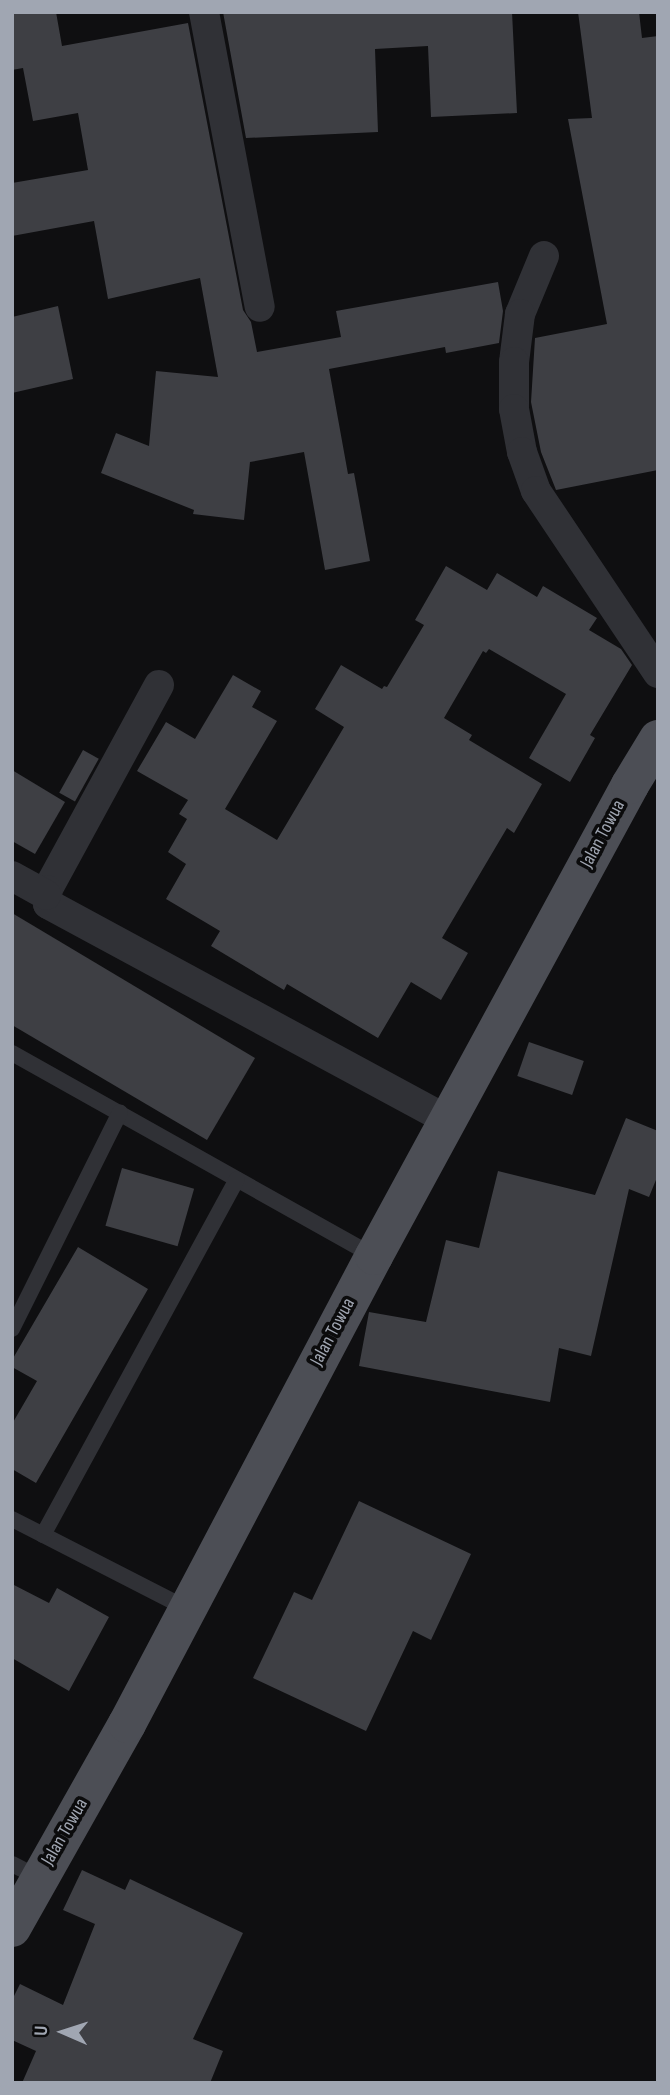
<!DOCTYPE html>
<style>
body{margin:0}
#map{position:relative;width:670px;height:2095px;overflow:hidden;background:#0f0f11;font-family:"Sofia Sans Condensed",sans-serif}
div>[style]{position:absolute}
.building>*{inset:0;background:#3e3f44;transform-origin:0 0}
.lane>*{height:16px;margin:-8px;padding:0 8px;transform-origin:8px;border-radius:8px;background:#303136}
.street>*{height:30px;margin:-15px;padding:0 15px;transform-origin:15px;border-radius:15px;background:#303136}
.primary>*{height:38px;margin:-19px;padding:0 19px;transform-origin:19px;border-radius:19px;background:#4c4e55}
span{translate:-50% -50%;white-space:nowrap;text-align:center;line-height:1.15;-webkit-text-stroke:7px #0b0b0c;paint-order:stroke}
.street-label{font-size:19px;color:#a0a6b2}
.frame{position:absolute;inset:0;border:14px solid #a0a6b2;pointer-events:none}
.north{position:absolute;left:28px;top:1997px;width:70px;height:70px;-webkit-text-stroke:5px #0b0b0c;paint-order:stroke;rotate:273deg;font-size:19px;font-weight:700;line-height:28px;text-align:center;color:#a0a6b2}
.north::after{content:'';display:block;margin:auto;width:24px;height:32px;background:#a0a6b2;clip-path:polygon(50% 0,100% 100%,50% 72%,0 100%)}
</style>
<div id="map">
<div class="building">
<i style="clip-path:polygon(12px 12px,56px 12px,62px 46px,188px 23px,243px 310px,251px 322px,257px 352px,341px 337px,336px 311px,498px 282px,503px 311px,499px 343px,446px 353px,445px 347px,329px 369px,348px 474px,354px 473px,370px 561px,325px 570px,304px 452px,250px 462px,244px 520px,193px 514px,194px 510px,101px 473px,116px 433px,149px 446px,156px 371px,218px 377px,200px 278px,108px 299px,94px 221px,12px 236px,12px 183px,88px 170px,78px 113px,33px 121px,23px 68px,12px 70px)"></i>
<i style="clip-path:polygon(223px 12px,512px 12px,517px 113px,431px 117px,428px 46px,375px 49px,378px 132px,246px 138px)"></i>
<i style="clip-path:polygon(578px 12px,639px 12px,642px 38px,658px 36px,658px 470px,556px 490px,541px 452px,531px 402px,535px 338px,607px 324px,568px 119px,592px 118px)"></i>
<i style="clip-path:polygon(58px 306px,73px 379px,12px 393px,12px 317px)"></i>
<i style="clip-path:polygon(446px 566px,487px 590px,497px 573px,537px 597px,543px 586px,597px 618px,589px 630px,621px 649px,632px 665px,590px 735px,595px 738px,570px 782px,529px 758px,566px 694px,489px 649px,486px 653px,483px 651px,444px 718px,472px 735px,469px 740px,542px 784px,514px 833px,507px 828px,442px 938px,468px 953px,441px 1000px,411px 982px,378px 1038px,287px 984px,284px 990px,211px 946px,220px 931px,166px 899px,186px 864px,168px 852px,187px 819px,179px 814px,188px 800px,137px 771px,166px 722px,195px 739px,233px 675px,261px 691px,252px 707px,277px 721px,225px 809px,277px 840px,344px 727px,315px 709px,341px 665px,382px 689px,384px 686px,387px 687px,424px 625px,415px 620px)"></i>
<i style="left:83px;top:750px;width:18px;height:49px;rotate:29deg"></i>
<i style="clip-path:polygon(12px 770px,65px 802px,35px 854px,12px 841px)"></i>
<i style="clip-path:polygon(12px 913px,255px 1058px,207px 1140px,12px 1025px)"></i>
<i style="left:529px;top:1042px;width:58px;height:36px;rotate:19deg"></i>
<i style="clip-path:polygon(626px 1118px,658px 1131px,658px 1175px,649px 1197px,629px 1189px,591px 1356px,559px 1348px,550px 1402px,359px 1366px,369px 1312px,426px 1322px,446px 1240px,479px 1248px,498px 1171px,595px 1195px)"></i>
<i style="left:122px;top:1168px;width:75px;height:60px;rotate:16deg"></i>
<i style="clip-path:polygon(78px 1247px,148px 1289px,36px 1483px,12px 1469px,12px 1424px,37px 1381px,12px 1367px,12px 1360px)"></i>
<i style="clip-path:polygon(359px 1501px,471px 1554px,431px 1640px,413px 1631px,366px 1731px,253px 1678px,294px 1592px,312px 1600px)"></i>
<i style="clip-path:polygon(12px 1584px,49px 1603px,57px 1588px,109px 1617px,69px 1691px,12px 1658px)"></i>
<i style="clip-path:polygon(82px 1870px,125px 1890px,130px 1879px,243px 1933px,193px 2039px,223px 2051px,210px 2083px,22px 2083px,36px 2051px,12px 2040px,12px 2000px,20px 1984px,63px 2005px,95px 1924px,63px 1910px)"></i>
</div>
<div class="lane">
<i style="left:12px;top:1053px;width:415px;rotate:29.3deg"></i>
<i style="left:12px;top:1329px;width:242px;rotate:-63.5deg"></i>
<i style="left:12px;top:1519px;width:195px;rotate:27.1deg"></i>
<i style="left:43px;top:1535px;width:405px;rotate:-61.4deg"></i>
<i style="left:12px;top:1864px;width:30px;rotate:27deg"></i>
</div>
<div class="street">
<i style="left:204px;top:12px;width:300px;rotate:79.3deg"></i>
<i style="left:544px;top:256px;width:63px;rotate:112.5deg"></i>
<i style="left:520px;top:314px;width:48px;rotate:97.1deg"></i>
<i style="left:514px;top:362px;width:47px;rotate:90deg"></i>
<i style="left:514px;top:409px;width:44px;rotate:79.5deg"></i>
<i style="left:522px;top:452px;width:41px;rotate:70.3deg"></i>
<i style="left:536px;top:491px;width:219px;rotate:56.2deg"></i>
<i style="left:159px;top:685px;width:234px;rotate:118.6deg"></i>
<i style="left:47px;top:890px;width:14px;rotate:86deg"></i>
<i style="left:48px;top:904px;width:457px;rotate:28.4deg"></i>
<i style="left:12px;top:876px;width:39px;rotate:29deg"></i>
</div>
<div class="primary">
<i style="left:12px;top:1928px;width:234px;rotate:-60.6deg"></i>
<i style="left:127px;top:1724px;width:529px;rotate:-62.18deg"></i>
<i style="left:374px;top:1256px;width:536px;rotate:-61.47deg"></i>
<i style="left:630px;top:785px;width:54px;rotate:-58.7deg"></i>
</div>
<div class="street-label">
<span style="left:603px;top:834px;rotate:-62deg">Jalan Towua</span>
<span style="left:333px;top:1332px;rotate:-62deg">Jalan Towua</span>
<span style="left:65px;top:1832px;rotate:-60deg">Jalan Towua</span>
</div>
<div class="frame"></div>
<div class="north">U</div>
</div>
